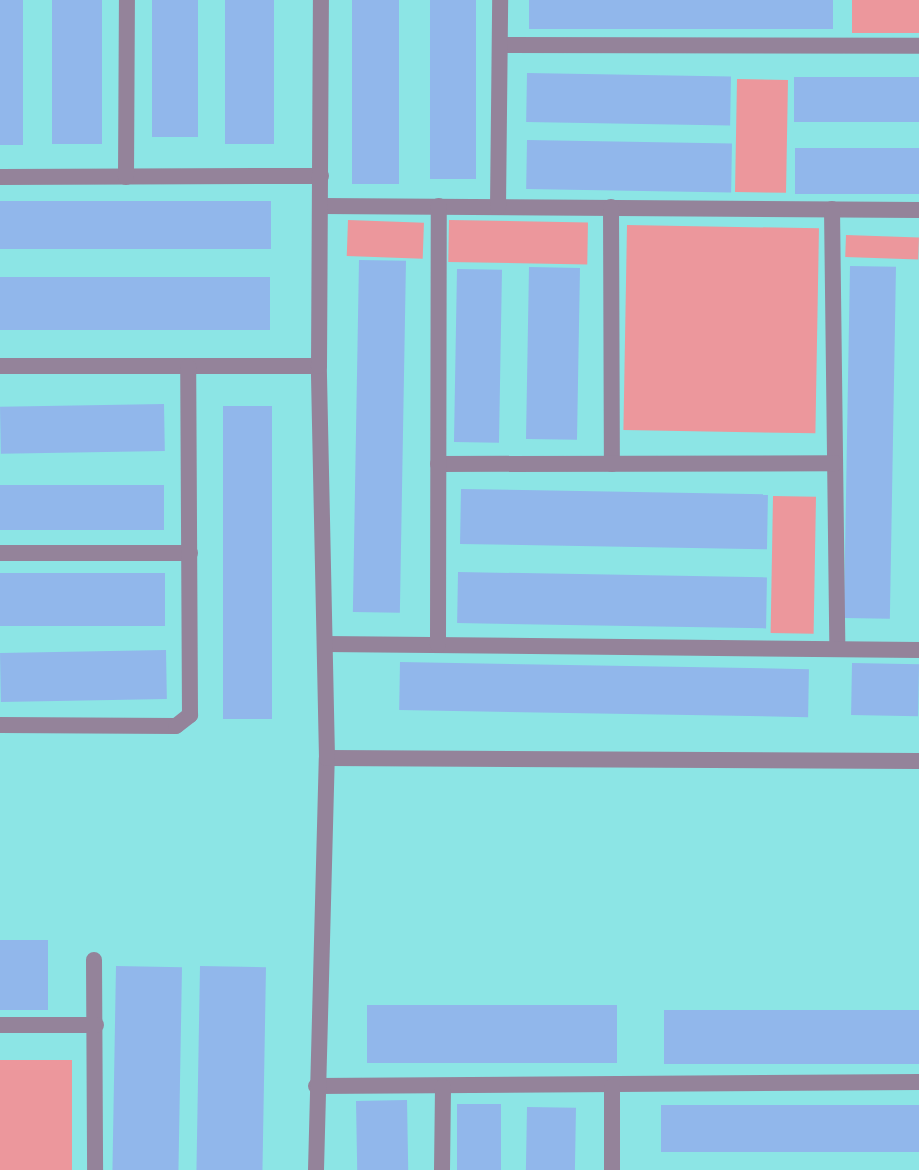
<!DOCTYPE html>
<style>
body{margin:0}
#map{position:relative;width:919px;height:1170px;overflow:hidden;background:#8ce5e5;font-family:"Alegreya Sans",sans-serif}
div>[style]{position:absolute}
.green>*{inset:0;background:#ec979c;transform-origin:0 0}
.building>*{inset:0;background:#91b7eb;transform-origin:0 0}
.street>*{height:16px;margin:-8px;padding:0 8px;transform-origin:8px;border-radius:8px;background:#94839a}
span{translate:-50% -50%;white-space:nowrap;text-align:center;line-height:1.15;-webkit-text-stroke:7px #99f2f2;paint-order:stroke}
</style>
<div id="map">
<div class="green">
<i style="left:852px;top:0;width:67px;height:33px"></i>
<i style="left:737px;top:79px;width:51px;height:113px;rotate:1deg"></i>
<i style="left:348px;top:220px;width:76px;height:36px;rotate:2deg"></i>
<i style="left:449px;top:220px;width:139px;height:42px;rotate:1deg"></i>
<i style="left:627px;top:225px;width:192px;height:205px;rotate:1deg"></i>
<i style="left:846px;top:235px;width:73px;height:22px;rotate:2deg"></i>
<i style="left:773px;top:496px;width:43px;height:137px;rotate:1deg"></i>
<i style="left:0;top:1060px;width:72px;height:110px"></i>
</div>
<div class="building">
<i style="left:0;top:0;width:23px;height:145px"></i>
<i style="left:52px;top:0;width:50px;height:144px"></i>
<i style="left:152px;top:0;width:46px;height:137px"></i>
<i style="left:225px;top:0;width:49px;height:144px"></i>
<i style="left:352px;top:0;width:47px;height:184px"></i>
<i style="left:430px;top:0;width:46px;height:179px"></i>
<i style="left:529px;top:0;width:304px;height:29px"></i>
<i style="left:527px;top:73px;width:204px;height:49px;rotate:1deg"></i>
<i style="left:794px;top:77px;width:125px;height:45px"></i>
<i style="left:527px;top:140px;width:205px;height:49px;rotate:1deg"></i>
<i style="left:795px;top:148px;width:124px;height:46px"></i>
<i style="left:0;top:201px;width:271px;height:48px"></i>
<i style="left:359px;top:260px;width:47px;height:352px;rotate:1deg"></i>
<i style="left:850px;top:266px;width:46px;height:352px;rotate:1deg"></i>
<i style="left:529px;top:267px;width:51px;height:172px;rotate:1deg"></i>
<i style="left:457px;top:269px;width:45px;height:173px;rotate:1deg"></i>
<i style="left:270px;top:277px;width:53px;height:270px;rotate:90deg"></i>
<i style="left:164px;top:404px;width:47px;height:164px;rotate:89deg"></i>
<i style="left:223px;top:406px;width:49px;height:313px"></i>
<i style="left:0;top:485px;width:164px;height:45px"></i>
<i style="left:461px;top:489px;width:307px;height:55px;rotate:1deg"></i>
<i style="left:458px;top:572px;width:309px;height:51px;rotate:1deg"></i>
<i style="left:0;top:573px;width:165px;height:53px"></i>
<i style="left:166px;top:650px;width:49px;height:166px;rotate:89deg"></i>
<i style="left:400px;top:662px;width:409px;height:48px;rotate:1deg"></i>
<i style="left:852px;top:663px;width:67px;height:52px;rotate:1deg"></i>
<i style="left:0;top:940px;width:48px;height:70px"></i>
<i style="left:116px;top:966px;width:66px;height:204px;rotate:1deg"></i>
<i style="left:200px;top:966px;width:66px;height:204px;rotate:1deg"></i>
<i style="left:367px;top:1005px;width:250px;height:58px"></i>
<i style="left:664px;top:1010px;width:255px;height:54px"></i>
<i style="left:407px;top:1100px;width:70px;height:51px;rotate:89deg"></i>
<i style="left:457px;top:1104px;width:44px;height:66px"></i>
<i style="left:661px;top:1105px;width:258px;height:47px"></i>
<i style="left:527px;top:1107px;width:49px;height:63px;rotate:1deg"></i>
</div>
<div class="street">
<i style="left:501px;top:45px;width:418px;rotate:0.1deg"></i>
<i style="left:0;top:177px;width:321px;rotate:-0.2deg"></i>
<i style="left:126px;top:177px;width:177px;rotate:-89.7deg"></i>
<i style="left:322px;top:206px;width:597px;rotate:0.38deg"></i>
<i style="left:498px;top:207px;width:207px;rotate:-89.4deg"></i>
<i style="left:611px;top:207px;width:257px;rotate:89.8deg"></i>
<i style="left:832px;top:209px;width:440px;rotate:89.3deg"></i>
<i style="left:0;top:366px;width:319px"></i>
<i style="left:438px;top:464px;width:397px;rotate:-0.1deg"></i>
<i style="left:0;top:553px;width:190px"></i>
<i style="left:325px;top:644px;width:594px;rotate:0.58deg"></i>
<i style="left:438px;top:645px;width:439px;rotate:-89.9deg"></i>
<i style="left:0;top:725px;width:176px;rotate:0.3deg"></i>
<i style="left:176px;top:726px;width:18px;rotate:-38deg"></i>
<i style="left:190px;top:715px;width:348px;rotate:-90.3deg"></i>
<i style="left:327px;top:758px;width:592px;rotate:0.29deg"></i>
<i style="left:94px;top:960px;width:210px;rotate:89.7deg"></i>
<i style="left:0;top:1025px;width:96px"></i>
<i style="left:316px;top:1086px;width:603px;rotate:-0.38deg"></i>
<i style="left:316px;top:1170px;width:412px;rotate:-88.5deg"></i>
<i style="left:327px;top:758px;width:392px;rotate:-91.2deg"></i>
<i style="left:319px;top:366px;width:366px;rotate:-89.7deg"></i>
<i style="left:442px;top:1170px;width:83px;rotate:-89.3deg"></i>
<i style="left:612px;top:1170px;width:83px;rotate:-90deg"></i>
</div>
</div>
